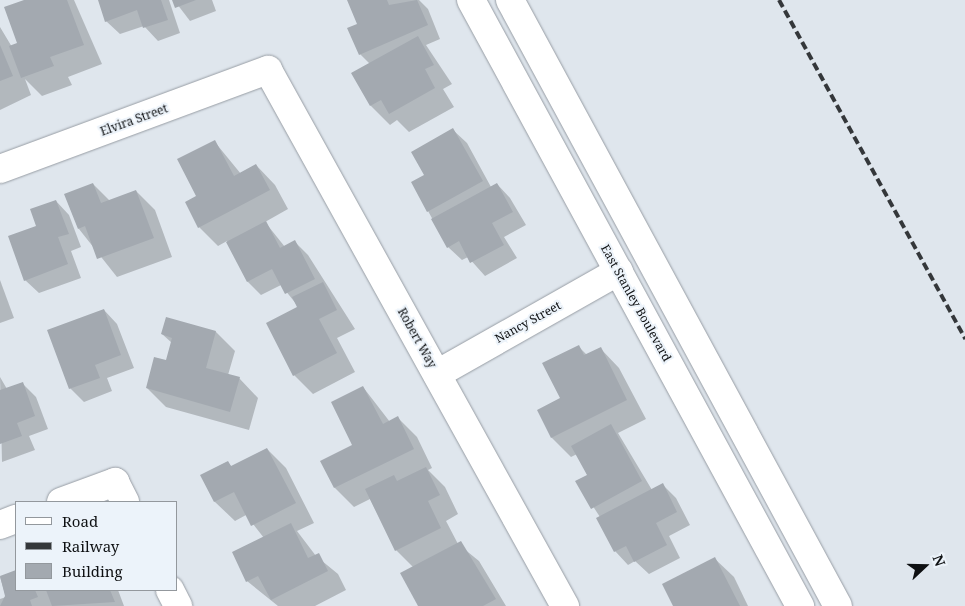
<!DOCTYPE html>
<style>
body{margin:0}
#map{position:relative;width:965px;height:606px;overflow:hidden;background:#dfe6ed;font-family:"Noto Serif",serif}
div>[style]{position:absolute}
.shadow>*{inset:0;background:#0003}
.building>*{inset:0;background:#a3a9b0}
.roads{filter:drop-shadow(0 0 1px #979da4) drop-shadow(0 0 1px #979da4)}
.minor>*{height:28px;margin:-14px;padding:0 14px;transform-origin:14px;border-radius:14px;background:#fff}
.primary>*{height:28px;margin:-14px;padding:0 14px;transform-origin:14px;border-radius:14px;background:#fff}
.rail>*{height:4px;margin-top:-2px;transform-origin:0;background:repeating-linear-gradient(90deg,#34373a 0 8px,transparent 0 12px)}
span{translate:-50% -50%;white-space:nowrap;text-align:center;line-height:1.15;-webkit-text-stroke:4px #ecf3fa;paint-order:stroke}
.street-label{font-size:12px;color:#0e1012}
.legend{position:absolute;left:15px;top:501px;width:162px;height:90px;box-sizing:border-box;background:#ecf3fa;border:1px solid #93989d;margin:0;padding:6px 9px;list-style:none;font-size:15px;color:#0e1012}
.legend li{display:flex;align-items:center;gap:10px;height:25px}
.legend b{width:25px;border:1px solid #93989d}
.north{position:absolute;left:900px;top:541px;width:50px;height:50px;-webkit-text-stroke:4px #ecf3fa;paint-order:stroke;rotate:69deg;font-size:14px;font-weight:700;line-height:20px;text-align:center;color:#0e1012}
.north::after{content:'';display:block;margin:auto;width:18px;height:22px;background:#0e1012;clip-path:polygon(50% 0,100% 100%,50% 72%,0 100%)}
</style>
<div id="map">
<div class="shadow">
<i style="clip-path:polygon(28px 0,74px 0,102px 64px,68px 77px,72px 85px,42px 96px,25px 79px,31px 95px,0 110px,0 27px,12px 47px,19px 44px)"></i>
<i style="clip-path:polygon(99px 0,169px 0,180px 33px,158px 41px,144px 26px,120px 34px,106px 21px)"></i>
<i style="clip-path:polygon(174px 0,212px 0,216px 11px,190px 21px)"></i>
<i style="clip-path:polygon(348px 0,419px 0,428px 9px,440px 39px,426px 45px,452px 84px,443px 89px,454px 107px,409px 132px,397px 120px,390px 125px,371px 106px,370px 64px,360px 54px,359px 24px)"></i>
<i style="clip-path:polygon(453px 130px,467px 143px,491px 187px,497px 184px,510px 198px,526px 225px,504px 237px,517px 258px,485px 276px,468px 257px,462px 260px,448px 247px,428px 211px,425px 176px)"></i>
<i style="clip-path:polygon(214px 141px,241px 174px,256px 165px,275px 185px,288px 209px,265px 222px,285px 247px,295px 242px,308px 255px,355px 329px,337px 338px,355px 372px,313px 394px,294px 375px,297px 305px,281px 285px,261px 295px,248px 282px,227px 241px,218px 246px,199px 227px,198px 197px)"></i>
<i style="clip-path:polygon(93px 184px,110px 201px,136px 191px,155px 210px,172px 257px,117px 277px,79px 229px)"></i>
<i style="clip-path:polygon(56px 201px,69px 215px,81px 247px,71px 251px,81px 278px,39px 293px,25px 280px,38px 227px)"></i>
<i style="clip-path:polygon(0 280px,14px 318px,0 323px)"></i>
<i style="clip-path:polygon(104px 310px,117px 324px,134px 368px,107px 378px,112px 391px,84px 402px,70px 388px)"></i>
<i style="clip-path:polygon(216px 332px,235px 351px,228px 375px,239px 378px,258px 398px,249px 430px,166px 407px,147px 388px,167px 361px,172px 343px,162px 334px)"></i>
<i style="clip-path:polygon(578px 346px,587px 355px,600px 348px,619px 368px,646px 419px,618px 433px,652px 490px,663px 485px,676px 498px,690px 525px,669px 536px,680px 558px,649px 574px,635px 561px,628px 565px,615px 551px,600px 517px,577px 482px,588px 476px,577px 454px,571px 457px,552px 438px,539px 411px,562px 399px)"></i>
<i style="clip-path:polygon(0 377px,7px 389px,22px 383px,36px 397px,48px 429px,29px 436px,35px 450px,2px 462px)"></i>
<i style="clip-path:polygon(363px 387px,390px 422px,398px 418px,417px 437px,432px 468px,428px 470px,445px 487px,458px 514px,446px 521px,458px 544px,479px 561px,506px 606px,419px 606px,413px 567px,396px 550px,370px 499px,354px 507px,335px 488px,322px 461px,354px 445px)"></i>
<i style="clip-path:polygon(267px 449px,286px 468px,314px 523px,297px 531px,316px 556px,338px 574px,346px 590px,315px 606px,278px 606px,247px 581px,264px 538px,246px 515px,235px 521px,215px 502px,202px 475px,227px 462px,232px 467px)"></i>
<i style="clip-path:polygon(714px 558px,734px 577px,748px 606px,674px 606px)"></i>
<i style="clip-path:polygon(16px 571px,16px 590px,118px 590px,124px 606px,0 606px,0 599px,6px 597px,0 577px)"></i>
</div>
<div class="building">
<i style="clip-path:polygon(24px 0,67px 0,84px 45px,50px 57px,54px 66px,21px 78px,9px 46px,17px 43px,4px 7px)"></i>
<i style="clip-path:polygon(98px 0,161px 0,168px 20px,143px 28px,137px 10px,105px 22px)"></i>
<i style="clip-path:polygon(172px 0,196px 0,175px 8px)"></i>
<i style="clip-path:polygon(347px 0,387px 0,389px 5px,417px 0,428px 25px,359px 55px,347px 28px,357px 24px)"></i>
<i style="clip-path:polygon(418px 36px,434px 65px,425px 69px,435px 88px,389px 114px,381px 100px,370px 106px,351px 73px)"></i>
<i style="clip-path:polygon(0 45px,13px 76px,0 81px)"></i>
<i style="clip-path:polygon(453px 128px,483px 181px,427px 212px,411px 182px,424px 175px,411px 152px)"></i>
<i style="clip-path:polygon(215px 140px,234px 176px,256px 164px,270px 190px,198px 228px,185px 202px,196px 196px,177px 159px)"></i>
<i style="clip-path:polygon(93px 183px,101px 203px,136px 190px,154px 238px,97px 259px,85px 226px,78px 229px,64px 194px)"></i>
<i style="clip-path:polygon(497px 183px,513px 212px,492px 223px,504px 245px,470px 263px,459px 241px,447px 248px,431px 219px)"></i>
<i style="clip-path:polygon(56px 200px,69px 234px,58px 237px,68px 264px,24px 281px,8px 236px,36px 226px,30px 209px)"></i>
<i style="clip-path:polygon(266px 221px,280px 248px,295px 240px,315px 279px,285px 294px,272px 269px,247px 282px,226px 242px)"></i>
<i style="clip-path:polygon(323px 282px,337px 310px,319px 319px,337px 353px,293px 376px,266px 323px,297px 307px,292px 297px)"></i>
<i style="clip-path:polygon(104px 309px,121px 355px,95px 365px,100px 378px,69px 389px,47px 330px)"></i>
<i style="clip-path:polygon(166px 317px,216px 331px,206px 368px,240px 377px,230px 412px,146px 388px,154px 357px,166px 360px,172px 338px,161px 334px)"></i>
<i style="clip-path:polygon(579px 345px,584px 355px,601px 347px,627px 400px,551px 438px,537px 410px,560px 398px,542px 363px)"></i>
<i style="clip-path:polygon(23px 382px,35px 416px,17px 423px,22px 436px,0 444px,0 390px)"></i>
<i style="clip-path:polygon(363px 386px,383px 424px,398px 416px,414px 449px,334px 488px,320px 461px,352px 445px,331px 402px)"></i>
<i style="clip-path:polygon(611px 424px,642px 481px,591px 509px,575px 481px,587px 475px,571px 446px)"></i>
<i style="clip-path:polygon(267px 448px,296px 503px,251px 526px,234px 492px,214px 502px,200px 475px,228px 461px,231px 466px)"></i>
<i style="clip-path:polygon(426px 467px,440px 495px,428px 501px,441px 528px,395px 551px,365px 489px,394px 475px,397px 481px)"></i>
<i style="clip-path:polygon(663px 483px,677px 512px,656px 523px,667px 545px,634px 562px,626px 546px,614px 552px,596px 518px)"></i>
<i style="clip-path:polygon(291px 523px,308px 558px,319px 553px,328px 571px,271px 600px,258px 576px,246px 582px,232px 552px)"></i>
<i style="clip-path:polygon(461px 541px,496px 599px,483px 606px,418px 606px,400px 573px)"></i>
<i style="clip-path:polygon(715px 557px,740px 606px,673px 606px,662px 584px)"></i>
<i style="clip-path:polygon(16px 570px,16px 590px,35px 590px,38px 597px,30px 600px,32px 606px,0 606px,5px 596px,0 576px)"></i>
<i style="clip-path:polygon(46px 590px,110px 590px,115px 602px,52px 606px)"></i>
</div>
<div class="roads">
<div class="minor">
<i style="left:0;top:169px;width:286px;rotate:-20.3deg"></i>
<i style="left:268px;top:70px;width:613px;rotate:61.01deg"></i>
<i style="left:437px;top:374px;width:209px;rotate:-29.5deg"></i>
<i style="left:61px;top:502px;width:58px;rotate:-20.3deg"></i>
<i style="left:115px;top:482px;width:22px;rotate:63deg"></i>
<i style="left:0;top:525px;width:17px;rotate:-21deg"></i>
<i style="left:170px;top:590px;width:18px;rotate:63deg"></i>
</div>
<div class="primary">
<i style="left:471px;top:0;width:690px;rotate:61.5deg"></i>
<i style="left:510px;top:0;width:689px;rotate:61.58deg"></i>
</div>
</div>
<div class="rail">
<i style="left:779px;top:0;width:387px;rotate:61.2deg"></i>
</div>
<div class="street-label">
<span style="left:134px;top:120px;rotate:-20deg">Elvira Street</span>
<span style="left:636px;top:303px;rotate:61deg">East Stanley Boulevard</span>
<span style="left:528px;top:322px;rotate:-29deg">Nancy Street</span>
<span style="left:417px;top:338px;rotate:61deg">Robert Way</span>
</div>
<ul class="legend">
<li><b style="height:6px;background:#fff"></b>Road</li>
<li><b style="height:6px;background:#34373a"></b>Railway</li>
<li><b style="height:14px;background:#a3a9b0"></b>Building</li>
</ul>
<div class="north">N</div>
</div>
